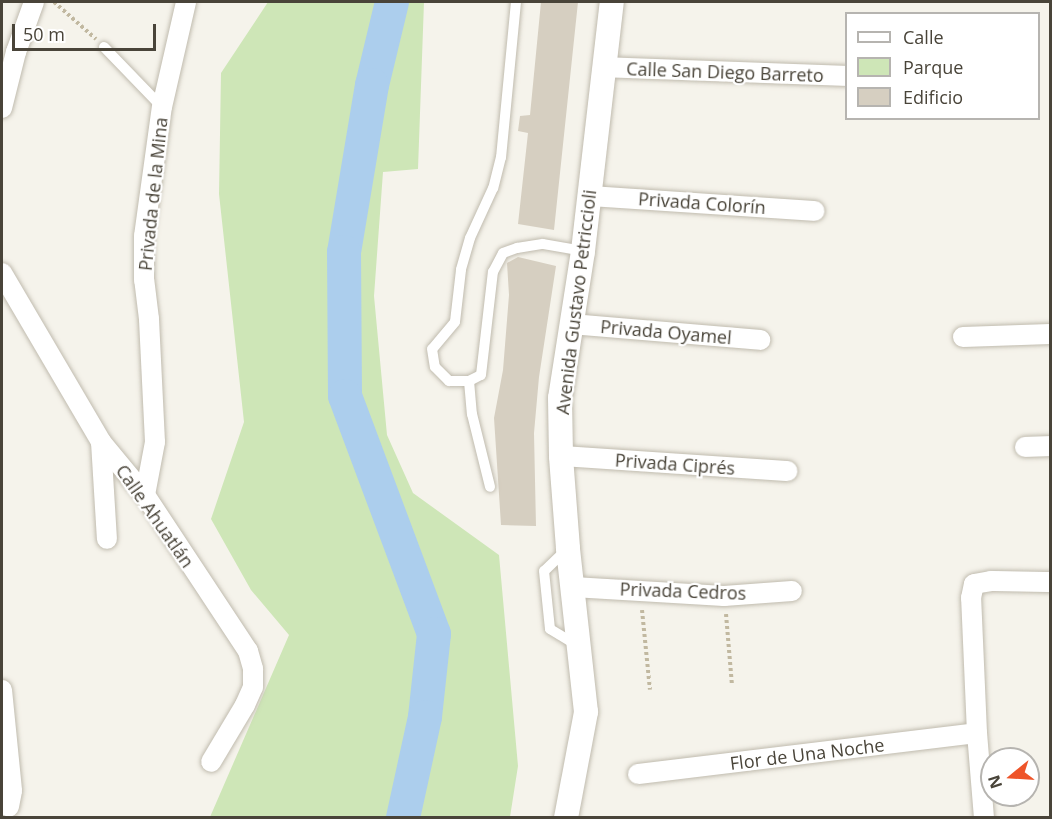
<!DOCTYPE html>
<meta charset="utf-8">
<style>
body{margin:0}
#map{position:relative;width:1052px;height:819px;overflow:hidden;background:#f5f3eb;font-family:"Open Sans",sans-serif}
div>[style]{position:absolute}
.green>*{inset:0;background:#cee6b7}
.river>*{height:34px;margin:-17px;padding:0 17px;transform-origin:17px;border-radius:17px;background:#acceed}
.building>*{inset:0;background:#d6cfc1}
.path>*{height:4px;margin-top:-2px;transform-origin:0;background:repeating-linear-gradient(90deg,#c1b8a0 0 3px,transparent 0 6px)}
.roads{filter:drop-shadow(0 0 2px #c0bbae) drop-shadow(0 0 2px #c0bbae)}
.service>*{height:10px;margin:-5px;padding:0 5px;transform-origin:5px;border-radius:5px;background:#fff}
.minor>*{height:20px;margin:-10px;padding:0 10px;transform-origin:10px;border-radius:10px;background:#fff}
.tertiary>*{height:24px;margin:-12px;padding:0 12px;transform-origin:12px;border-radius:12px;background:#fff}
span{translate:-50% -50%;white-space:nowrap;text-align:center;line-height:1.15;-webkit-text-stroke:4.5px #fff;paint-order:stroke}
.street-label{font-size:18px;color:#494439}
.frame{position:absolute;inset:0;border:3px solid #494439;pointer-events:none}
.legend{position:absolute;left:845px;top:12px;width:195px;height:108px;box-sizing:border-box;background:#fff;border:2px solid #b6b4b0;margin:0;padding:8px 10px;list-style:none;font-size:18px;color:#494439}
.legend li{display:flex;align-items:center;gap:12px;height:30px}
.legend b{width:30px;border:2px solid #b6b4b0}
.north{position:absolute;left:980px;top:747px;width:60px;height:60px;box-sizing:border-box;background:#fff;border:2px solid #b6b4b0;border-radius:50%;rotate:252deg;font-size:16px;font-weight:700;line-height:24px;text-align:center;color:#494439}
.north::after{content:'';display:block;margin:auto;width:21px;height:27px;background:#ee5429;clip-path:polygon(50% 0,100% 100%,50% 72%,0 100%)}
.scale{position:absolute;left:12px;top:24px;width:144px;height:27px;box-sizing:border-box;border:3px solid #494439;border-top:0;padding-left:8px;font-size:18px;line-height:21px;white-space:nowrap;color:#494439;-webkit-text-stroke:4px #fff;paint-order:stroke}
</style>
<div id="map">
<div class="green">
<i style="clip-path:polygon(268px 2px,424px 2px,418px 169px,383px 172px,374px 296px,387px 435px,413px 493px,499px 555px,518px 766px,510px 817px,210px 817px,289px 635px,251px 590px,211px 519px,244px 422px,219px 194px,221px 73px)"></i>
</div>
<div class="river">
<i style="left:392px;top:2px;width:85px;rotate:103.5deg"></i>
<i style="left:372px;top:85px;width:169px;rotate:99.5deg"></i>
<i style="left:344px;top:252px;width:144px;rotate:89.6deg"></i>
<i style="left:345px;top:396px;width:254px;rotate:69.5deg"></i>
<i style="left:434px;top:634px;width:83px;rotate:96.2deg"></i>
<i style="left:425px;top:717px;width:103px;rotate:102.3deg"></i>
</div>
<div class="building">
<i style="clip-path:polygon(541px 2px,578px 2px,554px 230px,518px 224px,528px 133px,518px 131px,520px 116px,530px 115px)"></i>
<i style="clip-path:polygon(518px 257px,556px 266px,539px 377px,534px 433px,536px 526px,501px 525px,494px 418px,503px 370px,509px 295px,507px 263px)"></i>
</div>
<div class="path">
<i style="left:54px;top:2px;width:56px;rotate:41.4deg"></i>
<i style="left:642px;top:610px;width:80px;rotate:84.3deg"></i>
<i style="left:726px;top:614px;width:71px;rotate:85.2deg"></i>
</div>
<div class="roads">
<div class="service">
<i style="left:516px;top:2px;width:156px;rotate:95.5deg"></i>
<i style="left:501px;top:157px;width:32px;rotate:104deg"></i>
<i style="left:493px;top:188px;width:55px;rotate:114.7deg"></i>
<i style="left:470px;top:238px;width:33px;rotate:106deg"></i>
<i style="left:461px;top:270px;width:52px;rotate:96.6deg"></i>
<i style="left:455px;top:322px;width:35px;rotate:130deg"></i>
<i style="left:432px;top:349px;width:18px;rotate:81deg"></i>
<i style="left:435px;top:367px;width:20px;rotate:45deg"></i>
<i style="left:449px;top:381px;width:20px"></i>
<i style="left:469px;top:381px;width:13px;rotate:-27deg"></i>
<i style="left:481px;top:375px;width:104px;rotate:-83.4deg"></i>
<i style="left:493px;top:272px;width:21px;rotate:-62deg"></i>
<i style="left:503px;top:253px;width:15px;rotate:-20deg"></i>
<i style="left:517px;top:248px;width:26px;rotate:-9deg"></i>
<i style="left:543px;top:244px;width:41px;rotate:9.9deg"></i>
<i style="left:104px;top:47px;width:83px;rotate:46deg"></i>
<i style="left:469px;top:381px;width:33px;rotate:85deg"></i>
<i style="left:472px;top:414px;width:75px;rotate:76.1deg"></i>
<i style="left:566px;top:550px;width:30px;rotate:136deg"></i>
<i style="left:544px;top:571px;width:58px;rotate:84.1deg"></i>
<i style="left:550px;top:629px;width:31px;rotate:31deg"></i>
</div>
<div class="minor">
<i style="left:603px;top:67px;width:243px;rotate:2.1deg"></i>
<i style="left:2px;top:108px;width:58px;rotate:-76deg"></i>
<i style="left:16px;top:52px;width:53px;rotate:-70.2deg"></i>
<i style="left:589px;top:196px;width:226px;rotate:3.8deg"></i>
<i style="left:2px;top:273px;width:196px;rotate:59.6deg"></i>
<i style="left:101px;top:442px;width:69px;rotate:50.3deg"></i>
<i style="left:145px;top:495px;width:187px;rotate:56.6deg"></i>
<i style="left:248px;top:651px;width:19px;rotate:74deg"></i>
<i style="left:253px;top:669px;width:18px;rotate:90deg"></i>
<i style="left:253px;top:687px;width:20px;rotate:114deg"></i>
<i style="left:245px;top:705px;width:66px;rotate:120.8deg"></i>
<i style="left:571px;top:324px;width:190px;rotate:4.8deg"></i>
<i style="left:963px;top:337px;width:87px;rotate:-2deg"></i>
<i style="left:101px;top:442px;width:97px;rotate:86.5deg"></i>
<i style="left:1025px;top:447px;width:25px;rotate:-2deg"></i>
<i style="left:561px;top:456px;width:227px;rotate:3.8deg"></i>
<i style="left:145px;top:495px;width:54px;rotate:-79.3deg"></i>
<i style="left:155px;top:442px;width:123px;rotate:-92.8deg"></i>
<i style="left:149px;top:319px;width:39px;rotate:-97deg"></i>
<i style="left:144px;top:280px;width:44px;rotate:-90deg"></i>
<i style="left:144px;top:236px;width:130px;rotate:-82.1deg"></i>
<i style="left:162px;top:107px;width:108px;rotate:-77.1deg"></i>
<i style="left:573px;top:587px;width:151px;rotate:3.4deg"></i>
<i style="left:724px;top:596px;width:68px;rotate:-4.2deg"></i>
<i style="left:2px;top:690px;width:101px;rotate:84.3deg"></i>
<i style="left:12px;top:791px;width:16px;rotate:101deg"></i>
<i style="left:638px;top:774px;width:341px;rotate:-6.9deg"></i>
<i style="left:984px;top:818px;width:85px;rotate:-94.7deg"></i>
<i style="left:977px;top:733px;width:135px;rotate:-92.5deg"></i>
<i style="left:971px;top:598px;width:14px;rotate:-78deg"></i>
<i style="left:974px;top:584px;width:17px;rotate:-10deg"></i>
<i style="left:991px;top:581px;width:59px;rotate:1deg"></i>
</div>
<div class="tertiary">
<i style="left:566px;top:818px;width:108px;rotate:-79.3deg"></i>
<i style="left:586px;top:712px;width:165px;rotate:-96.3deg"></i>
<i style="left:568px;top:548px;width:92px;rotate:-94.4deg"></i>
<i style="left:561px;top:456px;width:58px;rotate:-91deg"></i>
<i style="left:560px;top:398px;width:149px;rotate:-81.1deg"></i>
<i style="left:583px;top:251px;width:251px;rotate:-83.4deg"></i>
</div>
</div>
<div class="street-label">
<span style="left:725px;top:72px;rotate:2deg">Calle San Diego Barreto</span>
<span style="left:153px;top:194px;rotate:-84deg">Privada de la Mina</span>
<span style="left:702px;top:203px;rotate:4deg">Privada Colorín</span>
<span style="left:576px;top:302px;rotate:-83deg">Avenida Gustavo Petriccioli</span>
<span style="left:666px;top:332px;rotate:5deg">Privada Oyamel</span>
<span style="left:675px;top:464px;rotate:4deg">Privada Ciprés</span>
<span style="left:155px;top:516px;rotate:55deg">Calle Ahuatlán</span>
<span style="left:683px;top:591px;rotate:2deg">Privada Cedros</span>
<span style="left:807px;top:754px;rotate:-7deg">Flor de Una Noche</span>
</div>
<div class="frame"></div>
<ul class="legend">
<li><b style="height:8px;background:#fff"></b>Calle</li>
<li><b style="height:16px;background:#cee6b7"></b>Parque</li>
<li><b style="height:16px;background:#d6cfc1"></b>Edificio</li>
</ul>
<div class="north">N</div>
<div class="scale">50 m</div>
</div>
